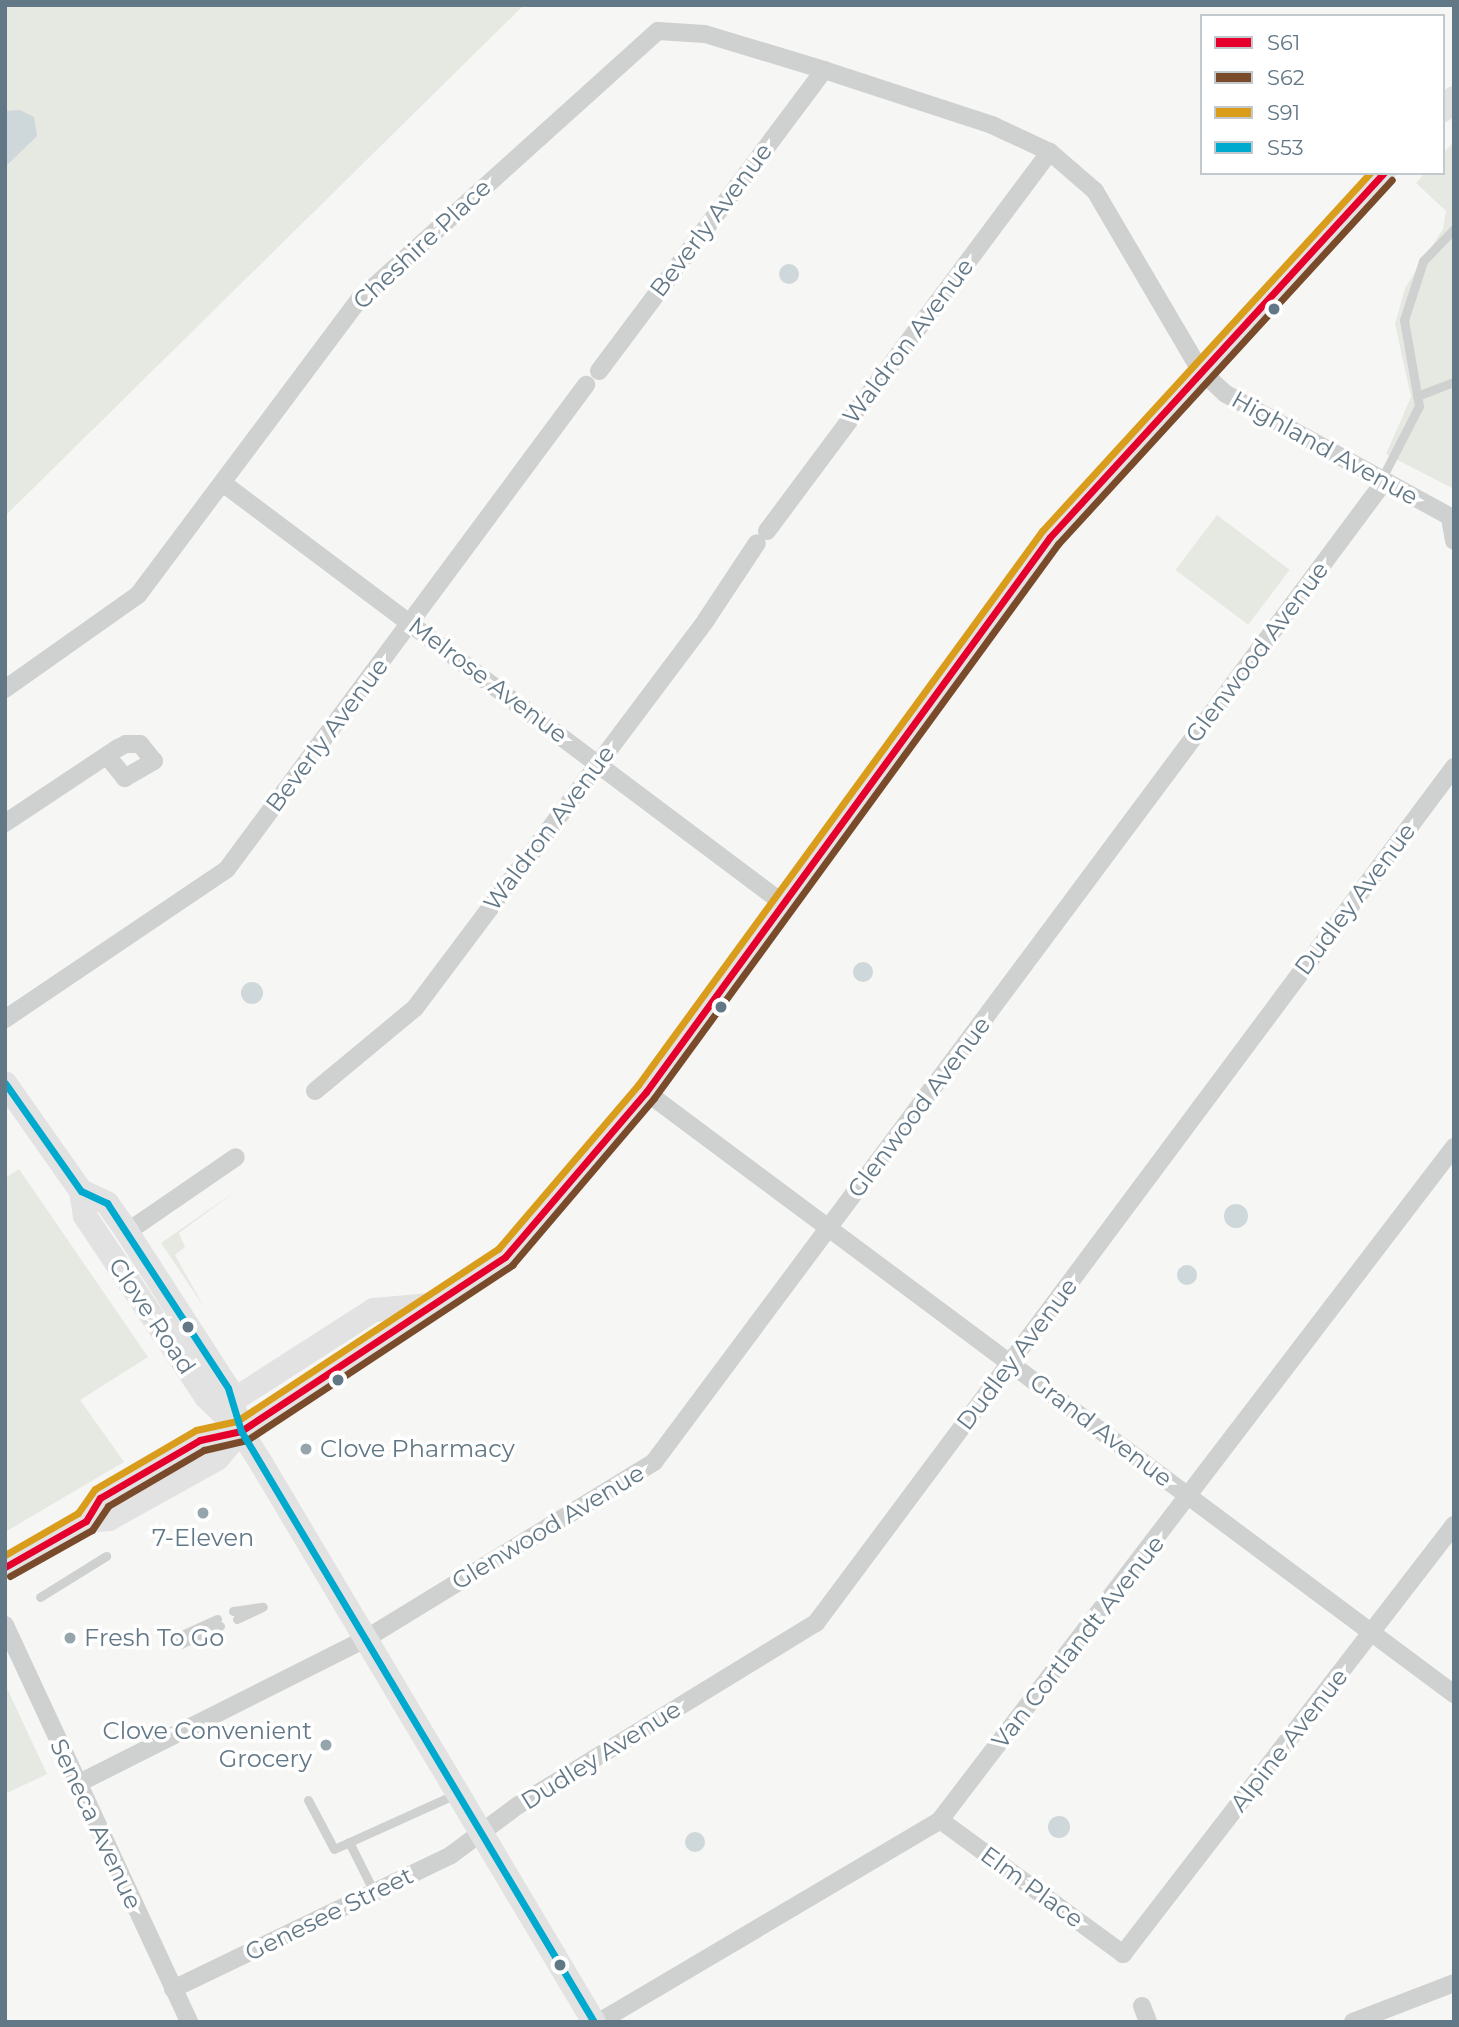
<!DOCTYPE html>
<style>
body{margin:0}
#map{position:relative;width:1459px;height:2027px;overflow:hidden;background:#f6f6f4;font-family:Montserrat,sans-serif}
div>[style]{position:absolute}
.green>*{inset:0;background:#e6e9e2;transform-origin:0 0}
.water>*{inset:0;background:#ced7d9}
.round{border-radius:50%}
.lane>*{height:9px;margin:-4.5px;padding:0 4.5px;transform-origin:4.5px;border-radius:4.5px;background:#cfd1d1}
.street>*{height:18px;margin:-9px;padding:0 9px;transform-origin:9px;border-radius:9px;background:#cfd1d1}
.secondary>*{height:24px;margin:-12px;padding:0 12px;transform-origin:12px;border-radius:12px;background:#e2e2e3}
.bus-1>*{height:7px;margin:-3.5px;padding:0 3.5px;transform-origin:3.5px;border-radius:3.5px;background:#e4002b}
.bus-2>*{height:7px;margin:-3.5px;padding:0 3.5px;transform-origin:3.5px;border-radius:3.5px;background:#7a4b2a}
.bus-3>*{height:7px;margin:-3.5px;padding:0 3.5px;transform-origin:3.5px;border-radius:3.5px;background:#d99d1b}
.bus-4>*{height:7px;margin:-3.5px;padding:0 3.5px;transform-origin:3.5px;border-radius:3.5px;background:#00a9ce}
.dots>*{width:19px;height:19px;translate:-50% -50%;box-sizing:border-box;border:4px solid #fff;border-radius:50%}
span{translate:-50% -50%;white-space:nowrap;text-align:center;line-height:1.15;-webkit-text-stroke:7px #fff;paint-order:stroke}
.street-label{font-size:24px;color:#637886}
.poi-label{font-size:24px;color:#637886}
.left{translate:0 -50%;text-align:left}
.right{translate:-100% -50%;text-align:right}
.frame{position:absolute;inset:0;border:7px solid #637886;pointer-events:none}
.legend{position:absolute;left:1200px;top:14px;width:245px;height:161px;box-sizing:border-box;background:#fff;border:2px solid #c1c9cf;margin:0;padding:9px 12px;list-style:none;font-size:21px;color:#637886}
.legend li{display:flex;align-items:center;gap:14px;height:35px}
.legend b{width:35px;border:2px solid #c1c9cf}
</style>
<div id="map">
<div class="green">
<i style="clip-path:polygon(5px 5px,524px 5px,5px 516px)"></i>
<i style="clip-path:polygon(1454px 142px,1454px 489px,1386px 454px,1411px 397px,1395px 324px,1405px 288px,1443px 229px,1446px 211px,1416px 183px,1425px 173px,1443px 173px,1443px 153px)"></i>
<i style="left:1217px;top:515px;width:91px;height:69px;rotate:37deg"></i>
<i style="clip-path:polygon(19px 1169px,148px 1357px,80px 1400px,124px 1462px,5px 1532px,5px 1178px)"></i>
<i style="clip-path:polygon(240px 1188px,179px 1233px,185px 1247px,175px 1255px,204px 1307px,161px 1243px)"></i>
<i style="clip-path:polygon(5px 1684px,47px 1774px,5px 1794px)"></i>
</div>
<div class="water">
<i style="clip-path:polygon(20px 110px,34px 117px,37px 136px,5px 167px,5px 111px)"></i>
<i class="round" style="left:779px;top:264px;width:20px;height:20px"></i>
<i class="round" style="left:853px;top:962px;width:20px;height:20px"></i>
<i class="round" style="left:241px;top:982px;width:22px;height:22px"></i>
<i class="round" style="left:1224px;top:1204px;width:24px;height:24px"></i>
<i class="round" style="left:1177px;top:1265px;width:20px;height:20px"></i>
<i class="round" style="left:1048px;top:1816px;width:22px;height:22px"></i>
<i class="round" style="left:685px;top:1832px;width:20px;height:20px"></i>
</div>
<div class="lane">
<i style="left:1417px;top:396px;width:40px;rotate:-21deg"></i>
<i style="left:1381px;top:480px;width:83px;rotate:-62.8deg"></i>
<i style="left:1419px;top:406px;width:87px;rotate:-99.9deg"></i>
<i style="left:1404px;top:320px;width:62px;rotate:-72.1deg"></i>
<i style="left:1423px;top:261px;width:45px;rotate:-45.9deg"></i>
<i style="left:40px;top:1597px;width:78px;rotate:-31.8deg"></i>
<i style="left:233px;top:1611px;width:30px;rotate:-8deg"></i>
<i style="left:237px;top:1619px;width:26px;rotate:-25deg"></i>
<i style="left:177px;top:1637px;width:44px;rotate:-24.2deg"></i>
<i style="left:181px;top:1644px;width:43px;rotate:-24.8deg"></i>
<i style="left:308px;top:1800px;width:55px;rotate:62deg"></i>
<i style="left:334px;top:1849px;width:134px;rotate:-24.3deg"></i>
<i style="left:349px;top:1842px;width:56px;rotate:63.4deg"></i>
</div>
<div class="street">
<i style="left:599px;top:371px;width:376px;rotate:-53.2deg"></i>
<i style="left:224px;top:484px;width:700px;rotate:36.87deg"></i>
<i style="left:1450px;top:518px;width:23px;rotate:80deg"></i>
<i style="left:767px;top:531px;width:473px;rotate:-53.3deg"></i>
<i style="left:5px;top:689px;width:163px;rotate:-35.3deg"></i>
<i style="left:138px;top:595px;width:369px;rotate:-53.2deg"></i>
<i style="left:359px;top:300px;width:402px;rotate:-42deg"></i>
<i style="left:658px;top:31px;width:47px;rotate:3.7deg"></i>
<i style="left:705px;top:34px;width:124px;rotate:16.8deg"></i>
<i style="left:824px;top:70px;width:177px;rotate:18.1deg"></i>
<i style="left:992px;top:125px;width:64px;rotate:25deg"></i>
<i style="left:1050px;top:152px;width:60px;rotate:40.9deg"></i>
<i style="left:1095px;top:191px;width:208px;rotate:59.6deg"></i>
<i style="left:1200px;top:370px;width:35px;rotate:43deg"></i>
<i style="left:1226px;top:394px;width:260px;rotate:28.7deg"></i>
<i style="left:5px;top:823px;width:136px;rotate:-33.6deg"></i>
<i style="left:118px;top:748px;width:9px;rotate:-27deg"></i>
<i style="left:126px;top:744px;width:14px"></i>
<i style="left:140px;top:744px;width:22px;rotate:51deg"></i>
<i style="left:154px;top:761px;width:34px;rotate:150deg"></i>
<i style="left:125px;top:778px;width:28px;rotate:-129deg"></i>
<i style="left:5px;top:1019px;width:268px;rotate:-34deg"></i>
<i style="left:227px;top:869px;width:603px;rotate:-53.43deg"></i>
<i style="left:315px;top:1091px;width:130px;rotate:-39.7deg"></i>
<i style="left:415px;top:1008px;width:485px;rotate:-53.1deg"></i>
<i style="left:706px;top:620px;width:92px;rotate:-56.5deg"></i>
<i style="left:646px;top:1092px;width:1008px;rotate:36.69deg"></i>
<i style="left:127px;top:1232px;width:132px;rotate:-34.5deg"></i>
<i style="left:5px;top:1625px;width:438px;rotate:65.1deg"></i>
<i style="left:77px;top:1784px;width:325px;rotate:-26.7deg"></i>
<i style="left:367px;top:1638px;width:337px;rotate:-31.5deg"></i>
<i style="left:654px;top:1462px;width:1222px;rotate:-53.32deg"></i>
<i style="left:940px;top:1820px;width:227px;rotate:36.2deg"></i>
<i style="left:1123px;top:1954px;width:542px;rotate:-52.35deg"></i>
<i style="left:173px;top:1989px;width:309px;rotate:-25.7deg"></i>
<i style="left:451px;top:1855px;width:82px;rotate:-36.6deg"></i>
<i style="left:517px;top:1806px;width:351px;rotate:-31.5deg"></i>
<i style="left:816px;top:1623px;width:1068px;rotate:-53.3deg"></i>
<i style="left:1142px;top:2006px;width:17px;rotate:69deg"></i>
<i style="left:599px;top:2022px;width:396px;rotate:-30.6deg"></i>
<i style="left:940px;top:1820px;width:847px;rotate:-52.63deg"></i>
<i style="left:1353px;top:2022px;width:108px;rotate:-21.1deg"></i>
</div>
<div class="secondary">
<i style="left:1443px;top:110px;width:16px;rotate:-47deg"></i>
<i style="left:5px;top:1083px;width:132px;rotate:54.9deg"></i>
<i style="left:81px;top:1191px;width:25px;rotate:81deg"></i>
<i style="left:85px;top:1216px;width:218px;rotate:56.2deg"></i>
<i style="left:206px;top:1397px;width:49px;rotate:44.2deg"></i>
<i style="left:241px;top:1431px;width:38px;rotate:58deg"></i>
<i style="left:261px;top:1463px;width:651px;rotate:59.22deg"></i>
<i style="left:81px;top:1191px;width:29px;rotate:25deg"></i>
<i style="left:107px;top:1203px;width:35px;rotate:55deg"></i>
<i style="left:127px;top:1232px;width:186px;rotate:57.1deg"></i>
<i style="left:228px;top:1388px;width:41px;rotate:72.9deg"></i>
<i style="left:232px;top:1401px;width:169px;rotate:-32.7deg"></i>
<i style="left:374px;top:1310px;width:57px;rotate:-5deg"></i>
<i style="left:86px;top:1521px;width:27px;rotate:-59deg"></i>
<i style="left:100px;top:1498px;width:116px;rotate:-30.1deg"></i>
<i style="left:200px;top:1440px;width:42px;rotate:-12.4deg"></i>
<i style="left:5px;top:1567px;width:93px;rotate:-29.6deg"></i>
<i style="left:86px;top:1521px;width:23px;rotate:-5deg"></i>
<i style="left:109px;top:1519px;width:124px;rotate:-29.1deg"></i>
<i style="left:217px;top:1459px;width:37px;rotate:-49deg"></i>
<i style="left:241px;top:1431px;width:316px;rotate:-33.4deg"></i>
<i style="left:505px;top:1257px;width:217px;rotate:-49.5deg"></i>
<i style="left:646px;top:1092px;width:686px;rotate:-53.95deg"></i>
<i style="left:1050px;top:537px;width:494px;rotate:-47.5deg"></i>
</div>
<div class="bus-1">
<i style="left:5px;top:1567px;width:93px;rotate:-29.6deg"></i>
<i style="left:86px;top:1521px;width:27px;rotate:-59deg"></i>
<i style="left:100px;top:1498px;width:116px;rotate:-30.1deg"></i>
<i style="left:200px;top:1440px;width:42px;rotate:-12.4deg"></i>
<i style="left:241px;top:1431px;width:316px;rotate:-33.4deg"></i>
<i style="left:505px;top:1257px;width:217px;rotate:-49.5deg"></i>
<i style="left:646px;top:1092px;width:686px;rotate:-53.95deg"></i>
<i style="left:1050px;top:537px;width:494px;rotate:-47.5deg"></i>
</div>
<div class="bus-2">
<i style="left:10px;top:1576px;width:94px;rotate:-29.3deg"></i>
<i style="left:92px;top:1530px;width:29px;rotate:-56deg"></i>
<i style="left:108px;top:1506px;width:111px;rotate:-30.3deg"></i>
<i style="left:204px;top:1450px;width:44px;rotate:-13.1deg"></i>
<i style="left:247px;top:1440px;width:318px;rotate:-33.4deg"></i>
<i style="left:512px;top:1265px;width:219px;rotate:-49.6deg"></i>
<i style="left:654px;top:1098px;width:686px;rotate:-53.9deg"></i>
<i style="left:1058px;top:544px;width:494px;rotate:-47.5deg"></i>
</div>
<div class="bus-3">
<i style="left:5px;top:1555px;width:84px;rotate:-29.9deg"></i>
<i style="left:78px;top:1513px;width:29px;rotate:-55deg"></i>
<i style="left:95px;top:1489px;width:117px;rotate:-30.3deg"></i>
<i style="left:196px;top:1430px;width:42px;rotate:-12.4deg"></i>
<i style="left:237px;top:1421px;width:313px;rotate:-33.4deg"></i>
<i style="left:498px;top:1249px;width:216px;rotate:-49.5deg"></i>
<i style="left:638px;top:1085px;width:686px;rotate:-53.9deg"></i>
<i style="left:1042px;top:531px;width:486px;rotate:-47.5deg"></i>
</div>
<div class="bus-4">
<i style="left:5px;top:1083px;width:132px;rotate:54.9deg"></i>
<i style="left:81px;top:1191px;width:29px;rotate:25deg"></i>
<i style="left:107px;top:1203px;width:221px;rotate:56.8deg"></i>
<i style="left:228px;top:1388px;width:45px;rotate:73.2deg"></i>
<i style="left:241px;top:1431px;width:688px;rotate:59.15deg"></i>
</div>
<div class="dots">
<i style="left:1274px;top:309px;background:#637886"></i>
<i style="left:721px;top:1007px;background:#637886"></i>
<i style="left:188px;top:1327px;background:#637886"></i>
<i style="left:338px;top:1380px;background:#637886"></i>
<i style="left:306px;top:1449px;background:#96a4ac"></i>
<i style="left:203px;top:1513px;background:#96a4ac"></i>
<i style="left:70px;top:1638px;background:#96a4ac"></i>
<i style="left:326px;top:1745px;background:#96a4ac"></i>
<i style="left:560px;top:1965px;background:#637886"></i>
</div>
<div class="street-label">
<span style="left:711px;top:220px;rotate:-53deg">Beverly Avenue</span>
<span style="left:422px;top:244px;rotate:-43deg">Cheshire Place</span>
<span style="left:908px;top:341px;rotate:-53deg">Waldron Avenue</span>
<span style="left:1325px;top:448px;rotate:29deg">Highland Avenue</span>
<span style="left:1257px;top:652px;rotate:-53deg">Glenwood Avenue</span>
<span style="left:488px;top:680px;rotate:37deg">Melrose Avenue</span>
<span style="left:327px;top:735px;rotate:-53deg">Beverly Avenue</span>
<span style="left:549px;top:828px;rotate:-53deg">Waldron Avenue</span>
<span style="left:1355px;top:899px;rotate:-53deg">Dudley Avenue</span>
<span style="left:919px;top:1107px;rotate:-53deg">Glenwood Avenue</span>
<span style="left:152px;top:1316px;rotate:56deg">Clove Road</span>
<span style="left:1017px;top:1354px;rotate:-53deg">Dudley Avenue</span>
<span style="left:1101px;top:1430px;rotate:37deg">Grand Avenue</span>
<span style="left:548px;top:1527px;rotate:-31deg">Glenwood Avenue</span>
<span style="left:1078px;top:1642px;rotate:-52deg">Van Cortlandt Avenue</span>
<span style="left:1289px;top:1740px;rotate:-52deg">Alpine Avenue</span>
<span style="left:601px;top:1755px;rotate:-32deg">Dudley Avenue</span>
<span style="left:96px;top:1824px;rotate:65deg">Seneca Avenue</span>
<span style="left:1032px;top:1887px;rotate:36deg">Elm Place</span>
<span style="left:329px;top:1914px;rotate:-26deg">Genesee Street</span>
</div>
<div class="poi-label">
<span class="left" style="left:320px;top:1449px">Clove Pharmacy</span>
<span style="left:203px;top:1538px">7-Eleven</span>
<span class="left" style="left:84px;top:1638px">Fresh To Go</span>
<span class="right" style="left:312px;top:1745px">Clove Convenient<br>Grocery</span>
</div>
<div class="frame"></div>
<ul class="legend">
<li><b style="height:9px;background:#e4002b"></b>S61</li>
<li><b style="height:9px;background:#7a4b2a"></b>S62</li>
<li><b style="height:9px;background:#d99d1b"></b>S91</li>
<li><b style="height:9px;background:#00a9ce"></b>S53</li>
</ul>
</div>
